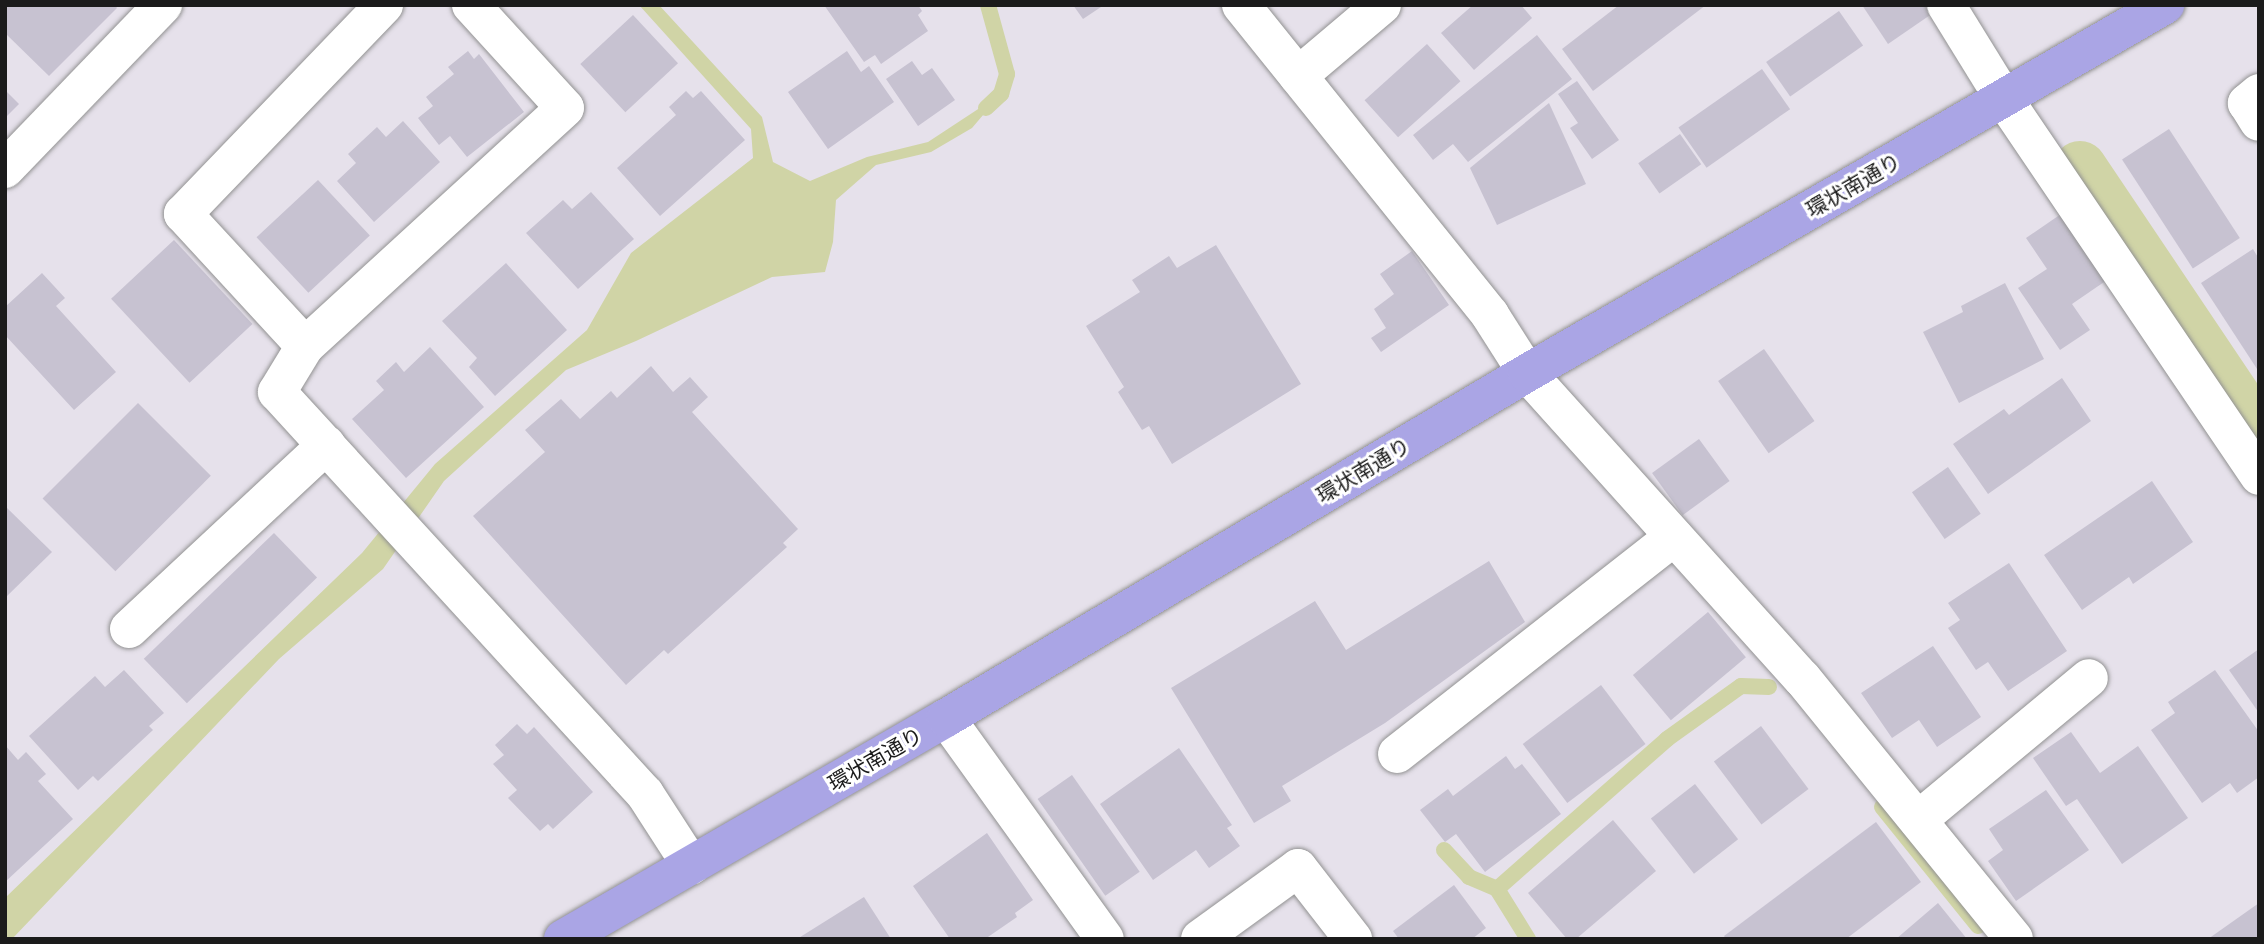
<!DOCTYPE html>
<meta charset="utf-8">
<style>
body{margin:0}
#map{position:relative;width:2264px;height:944px;overflow:hidden;background:#e6e1eb;font-family:"Exo 2","Noto Sans JP",sans-serif}
div>[style]{position:absolute}
.water>*{inset:0;background:#d0d4a6}
.stream>*{height:16px;margin:-8px;padding:0 8px;transform-origin:8px;border-radius:8px;background:#d0d4a6}
.canal>*{height:54px;margin:-27px;padding:0 27px;transform-origin:27px;border-radius:27px;background:#d0d4a6}
.building>*{inset:0;background:#c7c2d1;transform-origin:0 0}
.roads{filter:drop-shadow(0 0 2px #929292) drop-shadow(0 0 2px #929292)}
.minor>*{height:38px;margin:-19px;padding:0 19px;transform-origin:19px;border-radius:19px;background:#fff}
.trunk>*{height:38px;margin:-19px;padding:0 19px;transform-origin:19px;border-radius:19px;background:#aaa5e5}
span{translate:-50% -50%;white-space:nowrap;text-align:center;line-height:1.15;-webkit-text-stroke:6px #fff;paint-order:stroke}
.street-label{font-size:21px;color:#1b1b1b}
.frame{position:absolute;inset:0;border:7px solid #1b1b1b;pointer-events:none}
</style>
<div id="map">
<div class="water">
<i style="clip-path:polygon(639px 5px,659px 5px,762px 117px,773px 162px,810px 181px,867px 157px,928px 142px,1001px 94px,972px 128px,931px 152px,876px 165px,836px 200px,833px 242px,825px 272px,772px 277px,636px 341px,566px 370px,444px 481px,383px 569px,279px 659px,12px 939px,5px 939px,5px 898px,362px 553px,435px 464px,587px 330px,631px 253px,753px 158px,751px 129px)"></i>
</div>
<div class="stream">
<i style="left:986px;top:108px;width:21px;rotate:-43deg"></i>
<i style="left:1001px;top:94px;width:21px;rotate:-73deg"></i>
<i style="left:1007px;top:74px;width:72px;rotate:-105.4deg"></i>
<i style="left:1882px;top:807px;width:153px;rotate:51.1deg"></i>
<i style="left:1444px;top:850px;width:37px;rotate:47deg"></i>
<i style="left:1469px;top:877px;width:30px;rotate:23deg"></i>
<i style="left:1497px;top:889px;width:59px;rotate:58.2deg"></i>
<i style="left:1497px;top:889px;width:227px;rotate:-41.4deg"></i>
<i style="left:1667px;top:739px;width:91px;rotate:-35.6deg"></i>
<i style="left:1741px;top:686px;width:28px;rotate:2deg"></i>
</div>
<div class="canal">
<i style="left:2080px;top:168px;width:321px;rotate:56.1deg"></i>
</div>
<div class="building">
<i style="clip-path:polygon(5px 5px,115px 5px,117px 8px,49px 76px,5px 33px)"></i>
<i style="clip-path:polygon(824px 5px,918px 5px,922px 11px,918px 15px,928px 31px,881px 64px,875px 55px,864px 62px)"></i>
<i style="clip-path:polygon(1073px 5px,1104px 5px,1083px 19px)"></i>
<i style="clip-path:polygon(1473px 5px,1521px 5px,1532px 18px,1474px 70px,1441px 33px)"></i>
<i style="clip-path:polygon(1619px 5px,1706px 5px,1593px 91px,1562px 49px)"></i>
<i style="clip-path:polygon(1862px 5px,1933px 5px,1936px 11px,1888px 44px)"></i>
<i style="left:1839px;top:11px;width:42px;height:89px;rotate:55deg"></i>
<i style="left:633px;top:15px;width:66px;height:72px;rotate:47deg"></i>
<i style="clip-path:polygon(1537px 35px,1572px 79px,1468px 162px,1453px 144px,1433px 160px,1413px 135px)"></i>
<i style="left:1427px;top:44px;width:50px;height:84px;rotate:48deg"></i>
<i style="clip-path:polygon(468px 51px,474px 59px,479px 54px,524px 112px,467px 157px,450px 136px,439px 145px,418px 118px,433px 106px,426px 97px,454px 74px,448px 67px)"></i>
<i style="clip-path:polygon(847px 51px,861px 72px,869px 66px,894px 102px,828px 149px,788px 92px)"></i>
<i style="clip-path:polygon(912px 61px,922px 75px,932px 68px,955px 100px,918px 126px,886px 79px)"></i>
<i style="left:1762px;top:69px;width:49px;height:102px;rotate:55deg"></i>
<i style="clip-path:polygon(1577px 81px,1619px 140px,1592px 159px,1570px 128px,1578px 123px,1558px 94px)"></i>
<i style="clip-path:polygon(5px 90px,19px 104px,5px 118px)"></i>
<i style="clip-path:polygon(686px 91px,693px 98px,701px 91px,745px 140px,660px 216px,617px 168px,676px 115px,669px 107px)"></i>
<i style="clip-path:polygon(1549px 103px,1586px 184px,1497px 225px,1470px 168px)"></i>
<i style="clip-path:polygon(403px 121px,440px 162px,374px 222px,337px 181px,356px 163px,348px 154px,377px 127px,386px 137px)"></i>
<i style="left:2169px;top:129px;width:130px;height:56px;rotate:57deg"></i>
<i style="left:1680px;top:134px;width:37px;height:51px;rotate:55deg"></i>
<i style="left:318px;top:180px;width:76px;height:84px;rotate:47deg"></i>
<i style="clip-path:polygon(591px 192px,634px 239px,578px 289px,526px 233px,563px 200px,572px 209px)"></i>
<i style="clip-path:polygon(2061px 214px,2107px 280px,2072px 304px,2090px 330px,2060px 350px,2018px 288px,2047px 269px,2026px 238px)"></i>
<i style="left:174px;top:240px;width:115px;height:86px;rotate:47deg"></i>
<i style="clip-path:polygon(1216px 245px,1301px 384px,1172px 464px,1149px 426px,1142px 430px,1118px 392px,1124px 387px,1086px 326px,1140px 292px,1132px 280px,1169px 256px,1177px 268px)"></i>
<i style="clip-path:polygon(2253px 249px,2259px 259px,2259px 372px,2201px 283px)"></i>
<i style="clip-path:polygon(1412px 251px,1449px 305px,1381px 352px,1371px 338px,1386px 328px,1374px 309px,1394px 294px,1380px 274px)"></i>
<i style="clip-path:polygon(506px 263px,567px 330px,495px 396px,469px 367px,477px 358px,442px 321px)"></i>
<i style="clip-path:polygon(42px 273px,65px 298px,56px 306px,116px 372px,74px 410px,5px 335px,5px 307px)"></i>
<i style="clip-path:polygon(2005px 283px,2044px 359px,1959px 403px,1923px 332px,1963px 312px,1961px 306px)"></i>
<i style="clip-path:polygon(430px 347px,484px 407px,406px 478px,352px 419px,384px 390px,376px 381px,396px 362px,404px 372px)"></i>
<i style="left:1764px;top:349px;width:88px;height:56px;rotate:55deg"></i>
<i style="clip-path:polygon(651px 366px,673px 392px,690px 377px,708px 397px,692px 412px,798px 529px,783px 543px,787px 547px,668px 654px,664px 650px,626px 685px,473px 516px,545px 452px,525px 430px,561px 399px,580px 419px,611px 391px,617px 398px)"></i>
<i style="clip-path:polygon(2062px 378px,2091px 421px,1988px 494px,1953px 444px,2004px 409px,2009px 415px)"></i>
<i style="left:138px;top:403px;width:103px;height:135px;rotate:45deg"></i>
<i style="left:1699px;top:439px;width:52px;height:58px;rotate:54deg"></i>
<i style="left:1948px;top:467px;width:57px;height:44px;rotate:55deg"></i>
<i style="clip-path:polygon(2152px 481px,2193px 542px,2133px 584px,2129px 577px,2082px 610px,2044px 555px)"></i>
<i style="clip-path:polygon(5px 506px,52px 552px,5px 598px)"></i>
<i style="left:274px;top:533px;width:62px;height:181px;rotate:46deg"></i>
<i style="clip-path:polygon(1489px 561px,1525px 622px,1385px 723px,1282px 786px,1291px 801px,1254px 823px,1171px 688px,1315px 601px,1346px 650px)"></i>
<i style="clip-path:polygon(2009px 563px,2067px 651px,2008px 691px,1988px 662px,1976px 670px,1948px 628px,1960px 620px,1948px 603px)"></i>
<i style="left:1708px;top:612px;width:59px;height:98px;rotate:50deg"></i>
<i style="clip-path:polygon(1933px 646px,1981px 717px,1937px 747px,1919px 720px,1892px 738px,1861px 693px)"></i>
<i style="clip-path:polygon(2259px 649px,2259px 713px,2229px 670px)"></i>
<i style="clip-path:polygon(124px 670px,164px 713px,149px 726px,153px 730px,98px 781px,93px 776px,78px 790px,29px 736px,95px 676px,105px 687px)"></i>
<i style="clip-path:polygon(2215px 670px,2259px 732px,2259px 777px,2237px 793px,2230px 783px,2202px 803px,2151px 730px,2175px 713px,2168px 702px)"></i>
<i style="left:1601px;top:685px;width:74px;height:98px;rotate:53deg"></i>
<i style="clip-path:polygon(517px 724px,527px 734px,534px 727px,593px 792px,553px 829px,548px 824px,540px 831px,508px 798px,517px 790px,493px 764px,504px 755px,495px 745px)"></i>
<i style="left:1761px;top:726px;width:79px;height:59px;rotate:53deg"></i>
<i style="clip-path:polygon(2071px 732px,2100px 773px,2138px 746px,2188px 818px,2122px 864px,2077px 799px,2066px 806px,2033px 758px)"></i>
<i style="clip-path:polygon(5px 745px,18px 760px,26px 752px,46px 774px,38px 781px,73px 819px,5px 882px)"></i>
<i style="clip-path:polygon(1179px 748px,1232px 825px,1227px 828px,1240px 846px,1209px 868px,1196px 850px,1153px 880px,1100px 804px)"></i>
<i style="clip-path:polygon(1506px 756px,1515px 769px,1522px 764px,1561px 814px,1485px 872px,1456px 834px,1445px 842px,1420px 810px,1448px 789px,1453px 796px)"></i>
<i style="left:1072px;top:775px;width:118px;height:42px;rotate:55deg"></i>
<i style="left:1695px;top:784px;width:70px;height:56px;rotate:52deg"></i>
<i style="clip-path:polygon(2046px 790px,2089px 850px,2016px 901px,1988px 861px,2003px 850px,1989px 829px)"></i>
<i style="clip-path:polygon(1613px 820px,1656px 871px,1576px 939px,1567px 939px,1528px 893px)"></i>
<i style="clip-path:polygon(1876px 822px,1921px 882px,1846px 939px,1726px 939px,1724px 936px)"></i>
<i style="clip-path:polygon(987px 833px,1033px 900px,1015px 913px,1017px 917px,985px 939px,950px 939px,913px 886px)"></i>
<i style="clip-path:polygon(1454px 885px,1486px 928px,1472px 939px,1399px 939px,1393px 931px)"></i>
<i style="clip-path:polygon(864px 897px,891px 939px,797px 939px)"></i>
<i style="clip-path:polygon(1938px 903px,1967px 939px,1896px 939px)"></i>
<i style="clip-path:polygon(2259px 903px,2259px 939px,2208px 939px)"></i>
</div>
<div class="roads">
<div class="minor">
<i style="left:471px;top:5px;width:139px;rotate:47.6deg"></i>
<i style="left:565px;top:108px;width:352px;rotate:137.5deg"></i>
<i style="left:305px;top:346px;width:54px;rotate:121.3deg"></i>
<i style="left:277px;top:392px;width:545px;rotate:47.53deg"></i>
<i style="left:645px;top:794px;width:85px;rotate:57.1deg"></i>
<i style="left:1241px;top:5px;width:398px;rotate:51.2deg"></i>
<i style="left:1490px;top:315px;width:69px;rotate:57.5deg"></i>
<i style="left:1527px;top:373px;width:411px;rotate:48deg"></i>
<i style="left:1802px;top:678px;width:336px;rotate:50.9deg"></i>
<i style="left:1946px;top:5px;width:110px;rotate:58.3deg"></i>
<i style="left:2004px;top:99px;width:455px;rotate:55.9deg"></i>
<i style="left:1298px;top:76px;width:110px;rotate:-40.2deg"></i>
<i style="left:2259px;top:93px;width:16px;rotate:140deg"></i>
<i style="left:2247px;top:103px;width:22px;rotate:58deg"></i>
<i style="left:5px;top:169px;width:228px;rotate:-46.1deg"></i>
<i style="left:305px;top:346px;width:180px;rotate:-132.7deg"></i>
<i style="left:183px;top:214px;width:290px;rotate:-46.1deg"></i>
<i style="left:129px;top:629px;width:270px;rotate:-43deg"></i>
<i style="left:946px;top:718px;width:272px;rotate:54.3deg"></i>
<i style="left:1397px;top:754px;width:352px;rotate:-38.1deg"></i>
<i style="left:1918px;top:820px;width:222px;rotate:-39.7deg"></i>
<i style="left:1200px;top:939px;width:121px;rotate:-35.9deg"></i>
<i style="left:1298px;top:868px;width:90px;rotate:52.2deg"></i>
</div>
<div class="trunk">
<i style="left:563px;top:939px;width:442px;rotate:-30deg"></i>
<i style="left:946px;top:718px;width:676px;rotate:-30.7deg"></i>
<i style="left:1527px;top:373px;width:737px;rotate:-29.98deg"></i>
</div>
</div>
<div class="street-label">
<span style="left:1853px;top:185px;rotate:-30deg">環状南通り</span>
<span style="left:1363px;top:470px;rotate:-31deg">環状南通り</span>
<span style="left:875px;top:759px;rotate:-30deg">環状南通り</span>
</div>
<div class="frame"></div>
</div>
